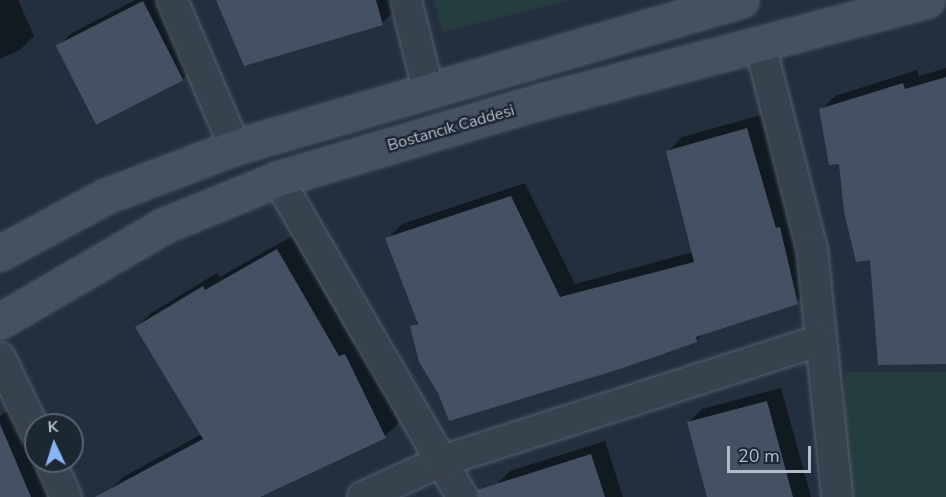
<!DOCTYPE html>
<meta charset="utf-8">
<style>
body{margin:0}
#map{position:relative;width:946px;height:497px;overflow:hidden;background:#242f3e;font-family:"Nunito Sans",sans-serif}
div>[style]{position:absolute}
.green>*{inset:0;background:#263c3f;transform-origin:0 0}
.shadow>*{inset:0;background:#0007}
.building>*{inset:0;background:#455162;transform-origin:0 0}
.roads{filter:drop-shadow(0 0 2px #565f6c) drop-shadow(0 0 2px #565f6c)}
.street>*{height:30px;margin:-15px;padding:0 15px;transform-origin:15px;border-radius:15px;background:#38414e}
.secondary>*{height:33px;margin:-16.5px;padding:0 16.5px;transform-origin:16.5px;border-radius:16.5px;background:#465061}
span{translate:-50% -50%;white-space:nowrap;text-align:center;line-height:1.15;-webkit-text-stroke:5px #1d2633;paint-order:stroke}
.street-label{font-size:16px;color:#b4bcc9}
.north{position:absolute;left:24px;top:413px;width:60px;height:60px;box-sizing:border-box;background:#1d2633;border:2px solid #59626f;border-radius:50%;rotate:356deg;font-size:16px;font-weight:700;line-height:24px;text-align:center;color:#b4bcc9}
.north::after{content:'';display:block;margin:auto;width:21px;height:27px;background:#8ab4f8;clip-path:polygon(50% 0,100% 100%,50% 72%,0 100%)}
.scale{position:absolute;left:727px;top:446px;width:84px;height:27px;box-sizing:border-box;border:3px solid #b4bcc9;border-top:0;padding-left:8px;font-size:18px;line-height:21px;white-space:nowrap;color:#b4bcc9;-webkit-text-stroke:4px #1d2633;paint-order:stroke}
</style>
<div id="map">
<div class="green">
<i style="clip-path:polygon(434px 0,570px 0,442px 32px)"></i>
<i style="left:946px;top:372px;width:125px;height:101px;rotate:90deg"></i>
</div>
<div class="shadow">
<i style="clip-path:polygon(0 0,18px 0,34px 36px,20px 50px,0 59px)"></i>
<i style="clip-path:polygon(135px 0,164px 0,197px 65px,183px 79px,58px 46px,72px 33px)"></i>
<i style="clip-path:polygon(217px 0,393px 0,396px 10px,382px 23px)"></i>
<i style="clip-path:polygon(946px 68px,946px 362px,871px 258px,821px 110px,835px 96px,917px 70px,919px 76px)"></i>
<i style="clip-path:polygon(761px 115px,811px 288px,797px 302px,705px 332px,696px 341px,412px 327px,419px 320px,387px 239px,402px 224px,525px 183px,575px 284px,693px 252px,668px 152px,682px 137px)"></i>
<i style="clip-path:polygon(292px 236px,354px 344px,360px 341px,399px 423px,385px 436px,254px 497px,112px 497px,109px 491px,123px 477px,202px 434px,137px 327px,151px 313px,217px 273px,220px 277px)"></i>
<i style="clip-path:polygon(781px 388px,811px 497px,709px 497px,688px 423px,702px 409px)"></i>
<i style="clip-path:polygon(13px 408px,49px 494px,46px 497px,0 497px,0 416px)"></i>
<i style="clip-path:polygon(605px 441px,623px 497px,500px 497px,496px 485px,510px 471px)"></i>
</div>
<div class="building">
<i style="clip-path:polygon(216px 0,376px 0,383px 25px,244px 66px)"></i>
<i style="left:143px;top:1px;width:89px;height:98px;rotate:63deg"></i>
<i style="clip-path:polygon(946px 77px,946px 364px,878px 365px,870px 260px,856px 262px,844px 212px,839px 164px,829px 165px,819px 109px,903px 83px,905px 89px)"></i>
<i style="clip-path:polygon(747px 128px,776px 228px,780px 227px,798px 304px,696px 337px,697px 342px,620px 369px,449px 421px,438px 393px,419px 362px,410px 326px,418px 324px,385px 238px,511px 196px,560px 297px,694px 262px,666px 151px)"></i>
<i style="clip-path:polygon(277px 249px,339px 356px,345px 354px,386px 438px,260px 497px,95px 497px,203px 439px,135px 327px,203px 286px,205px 290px)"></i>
<i style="clip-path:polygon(767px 401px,793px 497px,707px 497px,687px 422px)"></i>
<i style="clip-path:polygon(0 424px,31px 497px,0 497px)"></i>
<i style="clip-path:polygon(591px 454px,605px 497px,479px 497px,477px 490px)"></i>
</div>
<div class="roads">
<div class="street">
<i style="left:172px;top:0;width:160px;rotate:66.8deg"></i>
<i style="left:406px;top:0;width:92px;rotate:76.1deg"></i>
<i style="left:760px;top:44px;width:211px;rotate:75.8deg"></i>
<i style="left:812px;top:249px;width:249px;rotate:84.2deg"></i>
<i style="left:278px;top:179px;width:367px;rotate:59.9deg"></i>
<i style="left:0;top:358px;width:83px;rotate:64.4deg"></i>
<i style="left:50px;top:461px;width:39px;rotate:66deg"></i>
<i style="left:363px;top:497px;width:87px;rotate:-24.5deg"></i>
<i style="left:442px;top:461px;width:395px;rotate:-17.7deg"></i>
</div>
<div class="secondary">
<i style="left:0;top:253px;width:120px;rotate:-28.3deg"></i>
<i style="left:106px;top:196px;width:138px;rotate:-20.8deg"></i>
<i style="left:235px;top:147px;width:527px;rotate:-16.2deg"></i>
<i style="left:0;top:321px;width:191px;rotate:-30.2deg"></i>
<i style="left:165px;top:225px;width:122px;rotate:-22.2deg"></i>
<i style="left:278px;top:179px;width:275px;rotate:-16.5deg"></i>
<i style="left:542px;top:101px;width:398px;rotate:-14.7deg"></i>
</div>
</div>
<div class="street-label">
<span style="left:451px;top:128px;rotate:-16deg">Bostancık Caddesi</span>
</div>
<div class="north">K</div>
<div class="scale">20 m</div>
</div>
